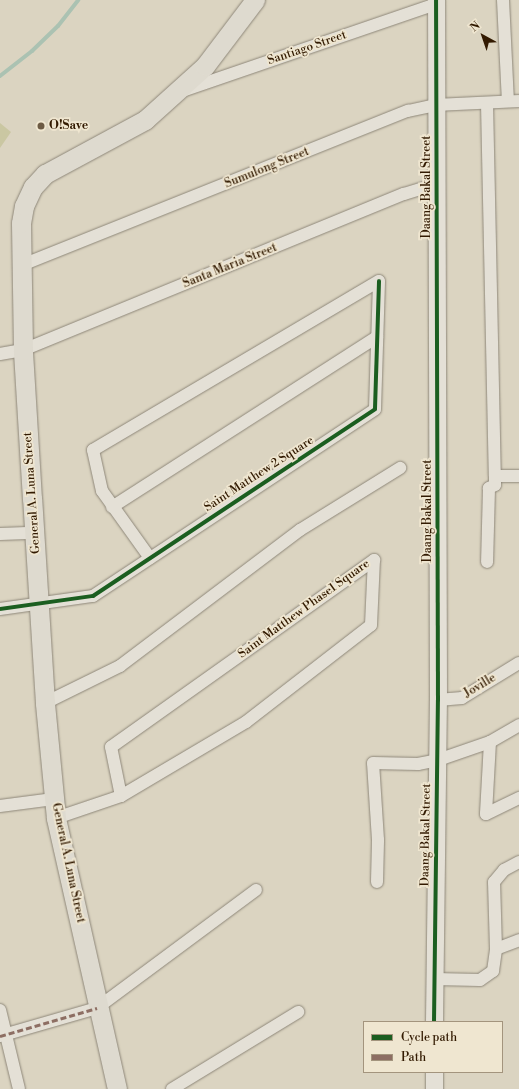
<!DOCTYPE html>
<style>
body{margin:0}
#map{position:relative;width:519px;height:1089px;overflow:hidden;background:#dbd4c1;font-family:"Libre Bodoni",serif}
div>[style]{position:absolute}
.green>*{inset:0;background:#cac7a2}
.stream>*{height:4px;margin:-2px;padding:0 2px;transform-origin:2px;border-radius:2px;background:#abc2b2}
.roads{filter:drop-shadow(0 0 1px #8e8779) drop-shadow(0 0 1px #8e8779)}
.street>*{height:12px;margin:-6px;padding:0 6px;transform-origin:6px;border-radius:6px;background:#e4e0d6}
.secondary>*{height:17px;margin:-8.5px;padding:0 8.5px;transform-origin:8.5px;border-radius:8.5px;background:#e4e0d6}
.primary>*{height:19px;margin:-9.5px;padding:0 9.5px;transform-origin:9.5px;border-radius:9.5px;background:#dedacf}
.quiet>*{height:3px;margin-top:-1.5px;transform-origin:0;background:repeating-linear-gradient(90deg,#8d6e63 0 6px,transparent 0 9px)}
.cycleway>*{height:4px;margin:-2px;padding:0 2px;transform-origin:2px;border-radius:2px;background:#1b5e20}
.dots>*{width:11px;height:11px;translate:-50% -50%;box-sizing:border-box;border:2px solid #efe6d0;border-radius:50%}
span{translate:-50% -50%;white-space:nowrap;text-align:center;line-height:1.15;-webkit-text-stroke:3.5px #efe6d0;paint-order:stroke}
.street-label{font-size:12px;color:#321a01}
.poi-label{font-size:12px;color:#321a01;font-weight:700}
.left{translate:0 -50%;text-align:left}
.legend{position:absolute;left:363px;top:1021px;width:140px;height:52px;box-sizing:border-box;background:#efe6d0;border:1px solid #a3947d;margin:0;padding:5px 7px;list-style:none;font-size:12px;color:#321a01}
.legend li{display:flex;align-items:center;gap:8px;height:20px}
.legend b{width:20px;border:1px solid #a3947d}
.north{position:absolute;left:463px;top:16px;width:40px;height:40px;-webkit-text-stroke:3px #efe6d0;paint-order:stroke;rotate:320deg;font-size:11px;font-weight:700;line-height:16px;text-align:center;color:#321a01}
.north::after{content:'';display:block;margin:auto;width:14px;height:18px;background:#321a01;clip-path:polygon(50% 0,100% 100%,50% 72%,0 100%)}
</style>
<div id="map">
<div class="green">
<i style="clip-path:polygon(0 123px,11px 132px,0 148px)"></i>
</div>
<div class="stream">
<i style="left:0;top:76px;width:41px;rotate:-38deg"></i>
<i style="left:32px;top:51px;width:36px;rotate:-44deg"></i>
<i style="left:58px;top:26px;width:33px;rotate:-52deg"></i>
</div>
<div class="roads">
<div class="street">
<i style="left:503px;top:0;width:101px;rotate:87.2deg"></i>
<i style="left:182px;top:91px;width:268px;rotate:-18.9deg"></i>
<i style="left:487px;top:103px;width:373px;rotate:88.8deg"></i>
<i style="left:495px;top:476px;width:9px;rotate:90deg"></i>
<i style="left:495px;top:485px;width:7px;rotate:153deg"></i>
<i style="left:489px;top:488px;width:74px;rotate:91.5deg"></i>
<i style="left:22px;top:265px;width:416px;rotate:-21.8deg"></i>
<i style="left:408px;top:111px;width:29px;rotate:-12deg"></i>
<i style="left:436px;top:105px;width:83px;rotate:-2.8deg"></i>
<i style="left:0;top:354px;width:23px;rotate:-10deg"></i>
<i style="left:23px;top:350px;width:412px;rotate:-22.3deg"></i>
<i style="left:404px;top:194px;width:34px;rotate:-17deg"></i>
<i style="left:495px;top:476px;width:24px"></i>
<i style="left:112px;top:507px;width:315px;rotate:-32.7deg"></i>
<i style="left:0;top:534px;width:34px;rotate:-2deg"></i>
<i style="left:150px;top:558px;width:82px;rotate:-125.6deg"></i>
<i style="left:102px;top:491px;width:42px;rotate:-102.4deg"></i>
<i style="left:93px;top:450px;width:332px;rotate:-30.6deg"></i>
<i style="left:0;top:609px;width:94px;rotate:-8deg"></i>
<i style="left:93px;top:596px;width:338px;rotate:-33.5deg"></i>
<i style="left:375px;top:409px;width:128px;rotate:-88.2deg"></i>
<i style="left:438px;top:700px;width:24px;rotate:-5deg"></i>
<i style="left:462px;top:698px;width:67px;rotate:-31.6deg"></i>
<i style="left:45px;top:703px;width:84px;rotate:-26.3deg"></i>
<i style="left:120px;top:666px;width:226px;rotate:-37.1deg"></i>
<i style="left:300px;top:530px;width:118px;rotate:-31.8deg"></i>
<i style="left:490px;top:742px;width:72px;rotate:93.2deg"></i>
<i style="left:486px;top:814px;width:37px;rotate:-26deg"></i>
<i style="left:121px;top:796px;width:50px;rotate:-101.5deg"></i>
<i style="left:111px;top:747px;width:323px;rotate:-35.4deg"></i>
<i style="left:0;top:806px;width:54px;rotate:-7.4deg"></i>
<i style="left:56px;top:818px;width:69px;rotate:-18.7deg"></i>
<i style="left:121px;top:796px;width:145px;rotate:-30.6deg"></i>
<i style="left:246px;top:722px;width:158px;rotate:-37.8deg"></i>
<i style="left:371px;top:625px;width:65px;rotate:-87.4deg"></i>
<i style="left:377px;top:882px;width:42px;rotate:-88.6deg"></i>
<i style="left:378px;top:840px;width:77px;rotate:-93.7deg"></i>
<i style="left:373px;top:763px;width:45px;rotate:1.3deg"></i>
<i style="left:418px;top:764px;width:20px;rotate:-11deg"></i>
<i style="left:438px;top:760px;width:55px;rotate:-19.1deg"></i>
<i style="left:490px;top:742px;width:34px;rotate:-30deg"></i>
<i style="left:496px;top:949px;width:25px;rotate:-21deg"></i>
<i style="left:434px;top:979px;width:46px;rotate:1.2deg"></i>
<i style="left:480px;top:980px;width:16px;rotate:-35deg"></i>
<i style="left:493px;top:971px;width:22px;rotate:-82deg"></i>
<i style="left:496px;top:949px;width:67px;rotate:-91.7deg"></i>
<i style="left:494px;top:882px;width:16px;rotate:-50deg"></i>
<i style="left:504px;top:870px;width:17px;rotate:-28deg"></i>
<i style="left:0;top:1010px;width:81px;rotate:76.5deg"></i>
<i style="left:0;top:1036px;width:101px;rotate:-16.1deg"></i>
<i style="left:97px;top:1008px;width:198px;rotate:-36.6deg"></i>
<i style="left:172px;top:1089px;width:148px;rotate:-31.4deg"></i>
</div>
<div class="secondary">
<i style="left:434px;top:1022px;width:322px;rotate:-89.3deg"></i>
<i style="left:438px;top:700px;width:700px;rotate:-90.16deg"></i>
<i style="left:434px;top:1089px;width:17px;rotate:-90deg"></i>
</div>
<div class="primary">
<i style="left:117px;top:1089px;width:278px;rotate:-102.7deg"></i>
<i style="left:56px;top:818px;width:116px;rotate:-95.5deg"></i>
<i style="left:45px;top:703px;width:204px;rotate:-93.6deg"></i>
<i style="left:32px;top:499px;width:149px;rotate:-93.5deg"></i>
<i style="left:23px;top:350px;width:127px;rotate:-90.9deg"></i>
<i style="left:21px;top:223px;width:17px;rotate:-80deg"></i>
<i style="left:24px;top:206px;width:21px;rotate:-65deg"></i>
<i style="left:33px;top:187px;width:18px;rotate:-47deg"></i>
<i style="left:45px;top:174px;width:114px;rotate:-28.4deg"></i>
<i style="left:145px;top:120px;width:81px;rotate:-42deg"></i>
<i style="left:205px;top:66px;width:83px;rotate:-52.9deg"></i>
</div>
</div>
<div class="quiet">
<i style="left:0;top:1036px;width:101px;rotate:-16.1deg"></i>
</div>
<div class="cycleway">
<i style="left:0;top:609px;width:94px;rotate:-8deg"></i>
<i style="left:93px;top:596px;width:338px;rotate:-33.5deg"></i>
<i style="left:375px;top:409px;width:128px;rotate:-88.2deg"></i>
<i style="left:434px;top:1022px;width:322px;rotate:-89.3deg"></i>
<i style="left:438px;top:700px;width:700px;rotate:-90.16deg"></i>
</div>
<div class="dots">
<i style="left:41px;top:126px;background:#6d5b44"></i>
</div>
<div class="street-label">
<span style="left:307px;top:48px;rotate:-19deg">Santiago Street</span>
<span style="left:267px;top:168px;rotate:-22deg">Sumulong Street</span>
<span style="left:427px;top:187px;rotate:-90deg">Daang Bakal Street</span>
<span style="left:230px;top:266px;rotate:-22deg">Santa Maria Street</span>
<span style="left:259px;top:474px;rotate:-33deg">Saint Matthew 2 Square</span>
<span style="left:32px;top:493px;rotate:-94deg">General A. Luna Street</span>
<span style="left:428px;top:511px;rotate:-90deg">Daang Bakal Street</span>
<span style="left:304px;top:609px;rotate:-36deg">Saint Matthew Phase1 Square</span>
<span style="left:480px;top:686px;rotate:-31deg">Joville</span>
<span style="left:426px;top:835px;rotate:-89deg">Daang Bakal Street</span>
<span style="left:68px;top:863px;rotate:78deg">General A. Luna Street</span>
</div>
<div class="poi-label">
<span class="left" style="left:49px;top:126px">O!Save</span>
</div>
<ul class="legend">
<li><b style="height:5px;background:#1b5e20"></b>Cycle path</li>
<li><b style="height:5px;background:#8d6e63"></b>Path</li>
</ul>
<div class="north">N</div>
</div>
